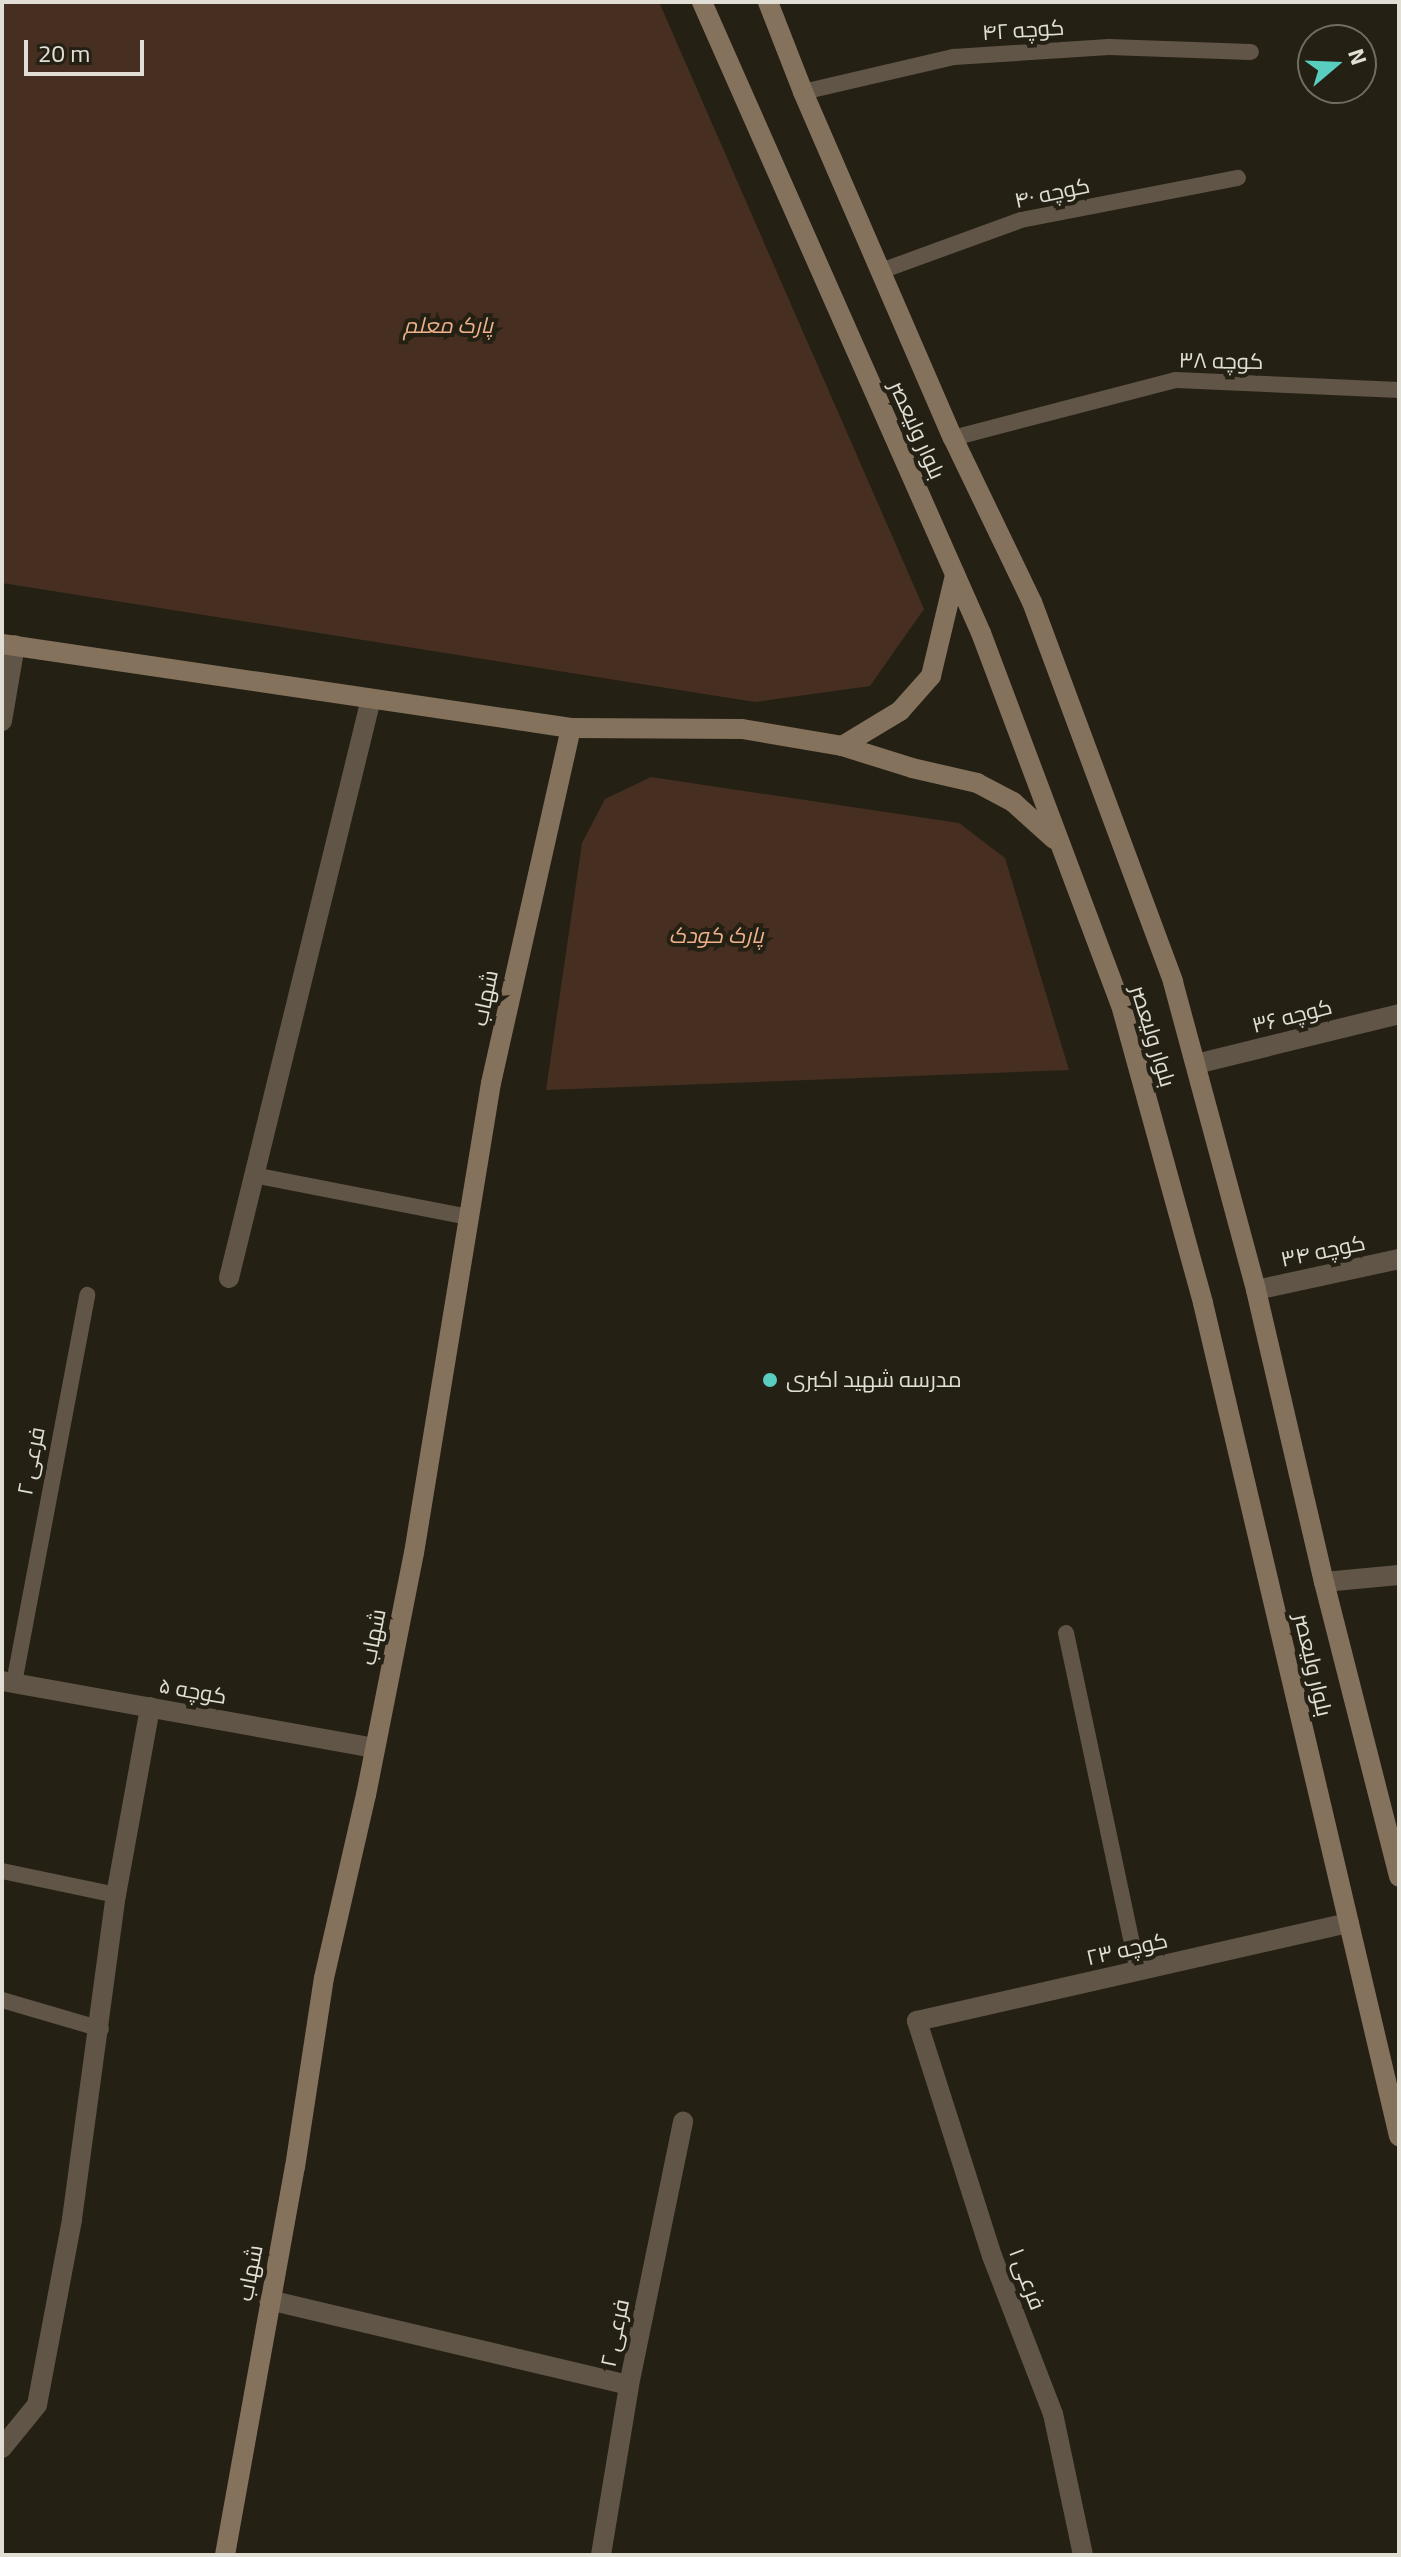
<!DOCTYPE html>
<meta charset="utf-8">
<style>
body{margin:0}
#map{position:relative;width:1401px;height:2557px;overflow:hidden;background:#242014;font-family:Georgia,Cairo,serif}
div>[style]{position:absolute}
.green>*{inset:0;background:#462f21}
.lane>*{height:16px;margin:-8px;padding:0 8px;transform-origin:8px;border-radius:8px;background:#615547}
.street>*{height:20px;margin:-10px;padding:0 10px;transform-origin:10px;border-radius:10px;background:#615547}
.secondary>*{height:20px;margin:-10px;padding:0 10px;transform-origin:10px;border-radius:10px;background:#85725c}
.dots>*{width:22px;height:22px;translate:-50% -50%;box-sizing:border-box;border:4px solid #242014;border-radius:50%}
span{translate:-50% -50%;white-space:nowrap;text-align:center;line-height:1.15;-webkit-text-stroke:8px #242014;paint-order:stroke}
.street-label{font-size:22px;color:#e1ded6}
.park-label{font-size:22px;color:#efb18b;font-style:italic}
.poi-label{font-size:22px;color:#e1ded6}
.left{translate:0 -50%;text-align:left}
.frame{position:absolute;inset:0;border:4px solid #e1ded6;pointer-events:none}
.north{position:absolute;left:1297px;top:24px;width:80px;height:80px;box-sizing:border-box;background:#242014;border:2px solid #706c62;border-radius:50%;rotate:71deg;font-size:22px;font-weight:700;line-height:32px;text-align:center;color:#e1ded6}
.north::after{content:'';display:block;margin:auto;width:28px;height:36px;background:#59cebf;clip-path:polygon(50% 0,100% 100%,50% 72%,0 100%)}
.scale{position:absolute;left:24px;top:40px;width:120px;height:36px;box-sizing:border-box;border:4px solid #e1ded6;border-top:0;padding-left:10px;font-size:24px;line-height:28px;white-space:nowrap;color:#e1ded6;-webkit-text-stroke:6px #242014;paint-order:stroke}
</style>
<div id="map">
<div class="green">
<i style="clip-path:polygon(2px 2px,659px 2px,924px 609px,870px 686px,755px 702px,2px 583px)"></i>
<i style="clip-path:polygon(651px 777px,959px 823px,1005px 858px,1069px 1070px,546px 1090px,582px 843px,605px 799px)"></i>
</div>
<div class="lane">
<i style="left:803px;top:92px;width:155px;rotate:-13.1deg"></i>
<i style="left:954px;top:57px;width:155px;rotate:-3.7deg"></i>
<i style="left:1109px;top:47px;width:142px;rotate:2deg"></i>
<i style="left:881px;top:271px;width:149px;rotate:-20deg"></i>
<i style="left:1021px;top:220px;width:221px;rotate:-11deg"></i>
<i style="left:953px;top:438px;width:230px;rotate:-14.6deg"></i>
<i style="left:1176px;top:380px;width:223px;rotate:2.6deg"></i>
<i style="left:254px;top:1175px;width:218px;rotate:11.1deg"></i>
<i style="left:1066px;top:1633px;width:346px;rotate:78deg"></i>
<i style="left:14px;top:1683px;width:395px;rotate:-79.3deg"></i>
<i style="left:2px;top:1871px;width:116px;rotate:11.9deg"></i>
<i style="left:2px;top:2000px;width:103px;rotate:16.3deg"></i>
</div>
<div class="street">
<i style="left:2px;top:721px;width:77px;rotate:-80.3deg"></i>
<i style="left:1196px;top:1064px;width:209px;rotate:-13.8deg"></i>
<i style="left:229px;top:1278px;width:596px;rotate:-76.22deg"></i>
<i style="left:1256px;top:1290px;width:146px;rotate:-12.2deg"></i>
<i style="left:1324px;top:1582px;width:75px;rotate:-5.3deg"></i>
<i style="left:2px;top:1681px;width:379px;rotate:10.2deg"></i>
<i style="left:269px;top:2300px;width:370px;rotate:13.3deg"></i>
<i style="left:2px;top:2448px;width:55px;rotate:-50.9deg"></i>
<i style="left:37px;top:2405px;width:189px;rotate:-79.3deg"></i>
<i style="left:72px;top:2219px;width:327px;rotate:-82.3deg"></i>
<i style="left:116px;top:1895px;width:191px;rotate:-79.7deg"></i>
<i style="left:601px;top:2555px;width:172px;rotate:-80.6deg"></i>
<i style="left:629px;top:2385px;width:269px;rotate:-78.4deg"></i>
<i style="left:1083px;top:2555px;width:144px;rotate:-102deg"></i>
<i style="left:1053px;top:2414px;width:169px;rotate:-111.1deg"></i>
<i style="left:992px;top:2256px;width:247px;rotate:-107.7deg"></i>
<i style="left:917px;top:2021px;width:443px;rotate:-12.8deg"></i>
</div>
<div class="secondary">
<i style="left:702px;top:2px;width:690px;rotate:66.15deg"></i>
<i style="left:981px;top:633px;width:397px;rotate:69.4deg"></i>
<i style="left:1121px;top:1005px;width:309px;rotate:74.6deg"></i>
<i style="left:1203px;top:1303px;width:856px;rotate:76.76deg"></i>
<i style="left:768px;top:2px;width:97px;rotate:68.7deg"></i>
<i style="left:803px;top:92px;width:377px;rotate:66.6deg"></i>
<i style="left:953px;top:438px;width:182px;rotate:64.3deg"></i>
<i style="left:1032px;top:602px;width:405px;rotate:69.6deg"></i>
<i style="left:1173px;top:982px;width:319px;rotate:74.9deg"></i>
<i style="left:1256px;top:1290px;width:300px;rotate:76.9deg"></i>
<i style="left:1324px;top:1582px;width:304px;rotate:75.7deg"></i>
<i style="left:2px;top:644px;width:575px;rotate:8.4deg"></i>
<i style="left:571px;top:728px;width:171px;rotate:0.3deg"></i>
<i style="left:742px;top:729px;width:101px;rotate:9.6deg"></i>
<i style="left:842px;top:746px;width:73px;rotate:17.4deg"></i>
<i style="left:912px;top:768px;width:67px;rotate:13deg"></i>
<i style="left:977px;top:783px;width:41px;rotate:27.8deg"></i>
<i style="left:1013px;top:802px;width:55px;rotate:42.1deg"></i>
<i style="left:842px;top:746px;width:68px;rotate:-31.1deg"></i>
<i style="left:900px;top:711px;width:47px;rotate:-48.5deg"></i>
<i style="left:931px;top:676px;width:104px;rotate:-76.6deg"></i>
<i style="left:225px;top:2555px;width:394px;rotate:-79.8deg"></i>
<i style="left:295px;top:2167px;width:191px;rotate:-81.3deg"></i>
<i style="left:324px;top:1978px;width:188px;rotate:-77.1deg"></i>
<i style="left:366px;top:1795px;width:247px;rotate:-78.8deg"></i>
<i style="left:414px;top:1553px;width:476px;rotate:-80.7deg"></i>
<i style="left:491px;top:1083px;width:364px;rotate:-77.3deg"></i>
</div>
<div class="dots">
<i style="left:770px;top:1380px;background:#59cebf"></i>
</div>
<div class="street-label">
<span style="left:1023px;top:30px;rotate:-4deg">کوچه ۴۲</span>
<span style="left:1052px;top:193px;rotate:-12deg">کوچه ۴۰</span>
<span style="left:1221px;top:361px;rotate:1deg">کوچه ۳۸</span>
<span style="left:917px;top:430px;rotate:66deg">بلوار ولیعصر</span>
<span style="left:485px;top:998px;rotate:-78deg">شهاب</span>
<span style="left:1292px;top:1016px;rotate:-14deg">۳۶ کوچه</span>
<span style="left:1153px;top:1036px;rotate:73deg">بلوار ولیعصر</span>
<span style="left:1323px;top:1251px;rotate:-12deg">کوچه ۳۴</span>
<span style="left:31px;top:1461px;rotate:-79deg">فرعی ۲</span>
<span style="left:373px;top:1637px;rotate:-79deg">شهاب</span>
<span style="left:1313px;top:1665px;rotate:77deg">بلوار ولیعصر</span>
<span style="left:193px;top:1691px;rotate:10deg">کوچه ۵</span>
<span style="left:1127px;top:1949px;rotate:-13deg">کوچه ۲۳</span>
<span style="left:250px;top:2273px;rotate:-79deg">شهاب</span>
<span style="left:1027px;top:2279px;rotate:69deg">فرعی ۱</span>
<span style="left:615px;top:2333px;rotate:-78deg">فرعی ۲</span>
</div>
<div class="park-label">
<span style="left:448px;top:326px">پارک معلم</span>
<span style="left:716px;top:936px">پارک کودک</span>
</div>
<div class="poi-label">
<span class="left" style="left:786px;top:1380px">مدرسه شهید اکبری</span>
</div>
<div class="frame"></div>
<div class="north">N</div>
<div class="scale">20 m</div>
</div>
